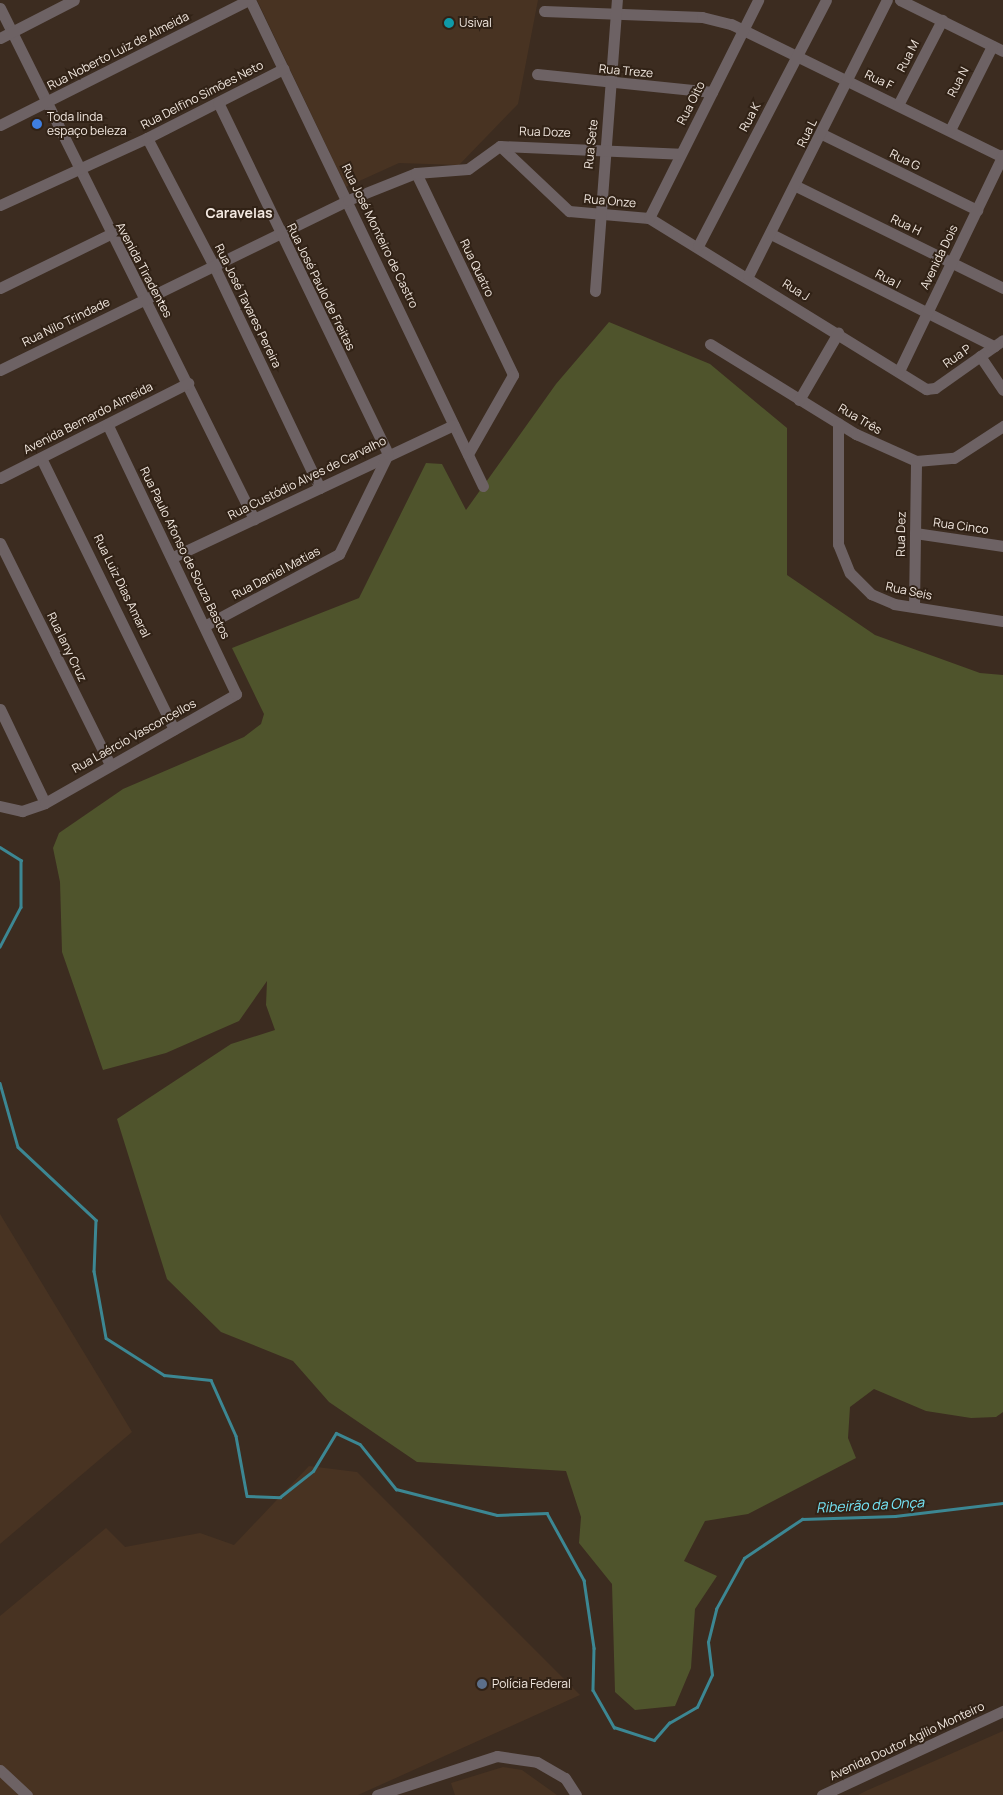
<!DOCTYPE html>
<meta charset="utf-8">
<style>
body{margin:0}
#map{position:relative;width:1003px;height:1795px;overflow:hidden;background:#3c2c20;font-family:Manrope,sans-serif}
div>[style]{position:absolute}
.built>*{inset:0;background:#483322}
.green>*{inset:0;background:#4f542c}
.stream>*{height:2.5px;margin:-1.25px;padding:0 1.25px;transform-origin:1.25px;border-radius:1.25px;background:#3c8793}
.minor>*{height:11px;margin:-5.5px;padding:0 5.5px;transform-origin:5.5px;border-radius:5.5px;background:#6d6264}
.dots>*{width:14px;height:14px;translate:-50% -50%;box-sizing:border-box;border:2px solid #312216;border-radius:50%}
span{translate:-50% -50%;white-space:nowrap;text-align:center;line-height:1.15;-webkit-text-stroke:4px #312216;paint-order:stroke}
.poi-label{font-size:12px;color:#f3e9e1}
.left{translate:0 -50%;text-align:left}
.street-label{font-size:12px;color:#f3e9e1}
.neighbourhood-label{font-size:14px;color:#f3e9e1;font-weight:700}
.water-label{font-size:14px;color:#75e6f8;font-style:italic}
</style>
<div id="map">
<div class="built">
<i style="clip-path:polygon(257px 0,538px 0,518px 104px,459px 165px,399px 163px,346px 187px)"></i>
<i style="clip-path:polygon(0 1214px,132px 1432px,0 1544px)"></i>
<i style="clip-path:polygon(309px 1466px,357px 1472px,580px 1695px,358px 1795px,0 1795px,0 1616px,106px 1528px,125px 1547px,200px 1533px,234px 1545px)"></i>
<i style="clip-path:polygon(1003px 1731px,1003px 1795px,858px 1795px,868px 1790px)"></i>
<i style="clip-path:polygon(503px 1767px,522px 1770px,557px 1795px,455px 1795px,451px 1783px)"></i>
</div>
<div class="green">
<i style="clip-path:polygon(609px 322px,710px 364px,787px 428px,787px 575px,875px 635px,980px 673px,1003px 675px,1003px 1412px,996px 1417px,971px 1418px,926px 1411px,874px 1389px,850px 1407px,848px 1438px,856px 1458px,748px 1514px,705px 1521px,684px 1561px,717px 1576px,695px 1609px,691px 1668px,675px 1706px,635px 1710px,615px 1692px,612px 1584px,579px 1543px,581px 1517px,566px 1471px,417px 1462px,329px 1402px,293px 1361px,221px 1332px,167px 1279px,117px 1119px,231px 1044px,275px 1030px,266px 1005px,267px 981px,239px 1021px,166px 1053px,103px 1070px,62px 952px,60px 882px,53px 848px,59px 833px,123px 789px,244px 737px,261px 724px,264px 714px,232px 648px,359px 598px,426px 463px,442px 464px,466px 510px,556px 384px)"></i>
</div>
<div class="stream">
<i style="left:0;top:847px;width:25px;rotate:32deg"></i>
<i style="left:21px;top:860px;width:47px;rotate:90deg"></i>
<i style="left:21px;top:907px;width:45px;rotate:117.7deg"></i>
<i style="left:0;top:1083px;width:66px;rotate:74.3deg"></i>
<i style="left:18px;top:1147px;width:107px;rotate:43.1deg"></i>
<i style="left:96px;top:1220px;width:51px;rotate:92.2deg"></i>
<i style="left:94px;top:1271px;width:68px;rotate:79.8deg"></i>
<i style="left:106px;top:1338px;width:69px;rotate:32.5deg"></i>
<i style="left:164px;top:1375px;width:47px;rotate:6.1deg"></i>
<i style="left:211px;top:1380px;width:61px;rotate:65.9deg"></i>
<i style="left:236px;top:1436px;width:61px;rotate:79.6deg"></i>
<i style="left:247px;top:1496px;width:33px;rotate:2deg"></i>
<i style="left:280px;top:1497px;width:42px;rotate:-38.2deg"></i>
<i style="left:313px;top:1471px;width:44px;rotate:-58.8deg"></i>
<i style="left:336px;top:1433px;width:26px;rotate:25deg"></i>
<i style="left:360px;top:1444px;width:58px;rotate:51.3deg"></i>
<i style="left:396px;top:1489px;width:104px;rotate:14.4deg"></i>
<i style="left:497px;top:1515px;width:50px;rotate:-2.3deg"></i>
<i style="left:547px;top:1513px;width:77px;rotate:61.1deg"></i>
<i style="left:584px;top:1580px;width:69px;rotate:81.6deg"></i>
<i style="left:594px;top:1648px;width:42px;rotate:91.4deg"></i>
<i style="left:593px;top:1690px;width:43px;rotate:60.4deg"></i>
<i style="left:614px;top:1727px;width:42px;rotate:18deg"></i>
<i style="left:654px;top:1740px;width:23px;rotate:-49deg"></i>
<i style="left:669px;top:1723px;width:32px;rotate:-30deg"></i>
<i style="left:697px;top:1707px;width:35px;rotate:-65deg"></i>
<i style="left:712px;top:1675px;width:33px;rotate:-97deg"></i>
<i style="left:708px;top:1642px;width:34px;rotate:-76deg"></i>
<i style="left:716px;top:1609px;width:58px;rotate:-61.2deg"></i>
<i style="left:744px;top:1558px;width:70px;rotate:-33.9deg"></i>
<i style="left:802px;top:1519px;width:93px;rotate:-1.8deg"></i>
<i style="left:895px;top:1516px;width:109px;rotate:-6.9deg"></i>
</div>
<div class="minor">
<i style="left:250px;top:0;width:539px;rotate:64.39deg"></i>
<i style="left:900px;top:0;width:115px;rotate:26.3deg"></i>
<i style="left:0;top:8px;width:571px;rotate:63.57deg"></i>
<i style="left:544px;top:11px;width:158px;rotate:2.2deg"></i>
<i style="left:702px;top:17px;width:30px;rotate:14deg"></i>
<i style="left:731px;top:24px;width:302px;rotate:26.1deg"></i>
<i style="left:0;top:38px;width:83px;rotate:-27.2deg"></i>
<i style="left:537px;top:74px;width:176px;rotate:5.9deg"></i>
<i style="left:898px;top:105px;width:96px;rotate:-62.6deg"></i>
<i style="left:0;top:125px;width:278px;rotate:-26.7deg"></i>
<i style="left:950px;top:130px;width:94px;rotate:-63.4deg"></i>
<i style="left:822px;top:134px;width:173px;rotate:26.1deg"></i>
<i style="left:147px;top:138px;width:144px;rotate:62.4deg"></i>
<i style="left:214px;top:266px;width:246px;rotate:64.5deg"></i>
<i style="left:500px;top:146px;width:95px;rotate:43.3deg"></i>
<i style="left:569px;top:211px;width:80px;rotate:5deg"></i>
<i style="left:649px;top:218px;width:326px;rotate:31.7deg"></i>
<i style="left:926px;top:389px;width:9px;rotate:-6deg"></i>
<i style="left:935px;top:388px;width:83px;rotate:-35.2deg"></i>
<i style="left:416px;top:173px;width:224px;rotate:64.3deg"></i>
<i style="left:513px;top:375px;width:91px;rotate:119.7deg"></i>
<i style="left:796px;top:186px;width:231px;rotate:26.2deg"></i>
<i style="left:0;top:205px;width:162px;rotate:-24.5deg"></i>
<i style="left:147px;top:138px;width:153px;rotate:-26.9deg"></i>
<i style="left:649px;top:218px;width:244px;rotate:-63.4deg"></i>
<i style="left:771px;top:234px;width:250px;rotate:26.7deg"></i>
<i style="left:698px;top:246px;width:277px;rotate:-62.5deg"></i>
<i style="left:748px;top:276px;width:309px;rotate:-63.3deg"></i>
<i style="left:0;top:288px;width:123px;rotate:-26.1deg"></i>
<i style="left:595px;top:291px;width:292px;rotate:-85.7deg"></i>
<i style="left:710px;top:344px;width:172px;rotate:31.7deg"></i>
<i style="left:856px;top:434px;width:66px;rotate:24.2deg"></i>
<i style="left:916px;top:461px;width:38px;rotate:-5deg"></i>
<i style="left:954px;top:458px;width:59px;rotate:-33.1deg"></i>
<i style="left:980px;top:356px;width:41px;rotate:55.9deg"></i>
<i style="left:0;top:370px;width:387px;rotate:-26deg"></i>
<i style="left:348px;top:200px;width:73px;rotate:-21.7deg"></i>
<i style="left:416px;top:173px;width:52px;rotate:-4.4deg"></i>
<i style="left:468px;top:169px;width:39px;rotate:-36deg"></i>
<i style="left:500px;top:146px;width:180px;rotate:2.5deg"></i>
<i style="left:899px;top:371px;width:240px;rotate:-64.3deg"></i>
<i style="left:799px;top:400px;width:78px;rotate:-59.8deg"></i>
<i style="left:838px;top:423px;width:121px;rotate:90deg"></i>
<i style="left:838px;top:544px;width:31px;rotate:68deg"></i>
<i style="left:850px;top:573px;width:30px;rotate:45deg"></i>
<i style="left:871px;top:594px;width:25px;rotate:23deg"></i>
<i style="left:894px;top:604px;width:110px;rotate:8.9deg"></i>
<i style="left:41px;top:458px;width:302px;rotate:63.9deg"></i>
<i style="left:0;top:478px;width:211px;rotate:-26.8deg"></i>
<i style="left:915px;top:533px;width:89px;rotate:8.4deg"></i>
<i style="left:0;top:543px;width:246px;rotate:63.6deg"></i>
<i style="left:173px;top:557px;width:310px;rotate:-25.2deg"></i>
<i style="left:914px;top:607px;width:146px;rotate:-89.2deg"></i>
<i style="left:206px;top:625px;width:151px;rotate:-28.1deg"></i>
<i style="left:339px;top:554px;width:111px;rotate:-63.9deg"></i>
<i style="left:388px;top:454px;width:390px;rotate:-115.8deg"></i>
<i style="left:0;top:709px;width:104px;rotate:64.4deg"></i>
<i style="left:0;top:806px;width:23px;rotate:13deg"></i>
<i style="left:22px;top:811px;width:24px;rotate:-19deg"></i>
<i style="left:45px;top:803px;width:220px;rotate:-29.7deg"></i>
<i style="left:236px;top:694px;width:299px;rotate:-115.5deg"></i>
<i style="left:0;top:1770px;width:37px;rotate:43deg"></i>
<i style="left:377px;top:1795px;width:126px;rotate:-18deg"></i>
<i style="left:497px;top:1756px;width:40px;rotate:8.5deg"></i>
<i style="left:537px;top:1762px;width:32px;rotate:30deg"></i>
<i style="left:565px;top:1778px;width:20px;rotate:57deg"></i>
<i style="left:822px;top:1795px;width:200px;rotate:-24.9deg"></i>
</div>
<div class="dots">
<i style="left:449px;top:23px;background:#0f9aa8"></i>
<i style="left:37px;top:124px;background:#3f7fe0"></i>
<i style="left:482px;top:1684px;background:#5c6f8a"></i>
</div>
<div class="poi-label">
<span class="left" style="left:459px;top:23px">Usival</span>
<span class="left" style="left:47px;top:124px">Toda linda<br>espaço beleza</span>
<span class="left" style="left:492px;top:1684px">Polícia Federal</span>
</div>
<div class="street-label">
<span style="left:118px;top:51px;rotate:-27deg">Rua Noberto Luiz de Almeida</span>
<span style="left:908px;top:56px;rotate:-63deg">Rua M</span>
<span style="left:626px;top:71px;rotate:5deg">Rua Treze</span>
<span style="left:879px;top:80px;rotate:26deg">Rua F</span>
<span style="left:958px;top:82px;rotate:-63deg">Rua N</span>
<span style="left:202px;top:95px;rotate:-27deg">Rua Delfino Simões Neto</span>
<span style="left:691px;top:103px;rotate:-63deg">Rua Oito</span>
<span style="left:750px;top:117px;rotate:-62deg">Rua K</span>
<span style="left:545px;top:132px;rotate:2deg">Rua Doze</span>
<span style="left:807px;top:133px;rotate:-64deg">Rua L</span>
<span style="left:591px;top:144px;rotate:-84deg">Rua Sete</span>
<span style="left:905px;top:160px;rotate:26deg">Rua G</span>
<span style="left:610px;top:201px;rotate:5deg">Rua Onze</span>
<span style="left:906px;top:225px;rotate:26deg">Rua H</span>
<span style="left:380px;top:236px;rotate:64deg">Rua José Monteiro de Castro</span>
<span style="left:939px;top:257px;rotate:-64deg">Avenida Dois</span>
<span style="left:477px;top:268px;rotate:64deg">Rua Quatro</span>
<span style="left:144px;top:270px;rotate:62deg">Avenida Tiradentes</span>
<span style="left:888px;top:279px;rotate:28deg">Rua I</span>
<span style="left:321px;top:287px;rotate:64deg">Rua José Paulo de Freitas</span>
<span style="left:796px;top:290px;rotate:32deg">Rua J</span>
<span style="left:248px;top:306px;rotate:64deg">Rua José Tavares Pereira</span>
<span style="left:66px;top:322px;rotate:-26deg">Rua Nilo Trindade</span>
<span style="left:957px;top:356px;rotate:-35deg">Rua P</span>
<span style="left:88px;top:418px;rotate:-27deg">Avenida Bernardo Almeida</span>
<span style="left:860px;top:419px;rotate:30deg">Rua Três</span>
<span style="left:307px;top:478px;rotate:-26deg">Rua Custódio Alves de Carvalho</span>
<span style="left:961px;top:526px;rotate:8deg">Rua Cinco</span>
<span style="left:901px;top:534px;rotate:-89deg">Rua Dez</span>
<span style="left:185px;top:553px;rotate:64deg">Rua Paulo Afonso de Souza Bastos</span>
<span style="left:276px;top:573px;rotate:-28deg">Rua Daniel Matias</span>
<span style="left:122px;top:586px;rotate:64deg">Rua Luiz Dias Amaral</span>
<span style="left:909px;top:591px;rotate:12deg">Rua Seis</span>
<span style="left:67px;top:647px;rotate:64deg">Rua Iany Cruz</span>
<span style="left:134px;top:736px;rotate:-29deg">Rua Laércio Vasconcellos</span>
<span style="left:907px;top:1741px;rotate:-25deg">Avenida Doutor Agílio Monteiro</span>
</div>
<div class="neighbourhood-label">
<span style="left:239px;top:213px">Caravelas</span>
</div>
<div class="water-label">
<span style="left:870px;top:1505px;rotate:-3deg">Ribeirão da Onça</span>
</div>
</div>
